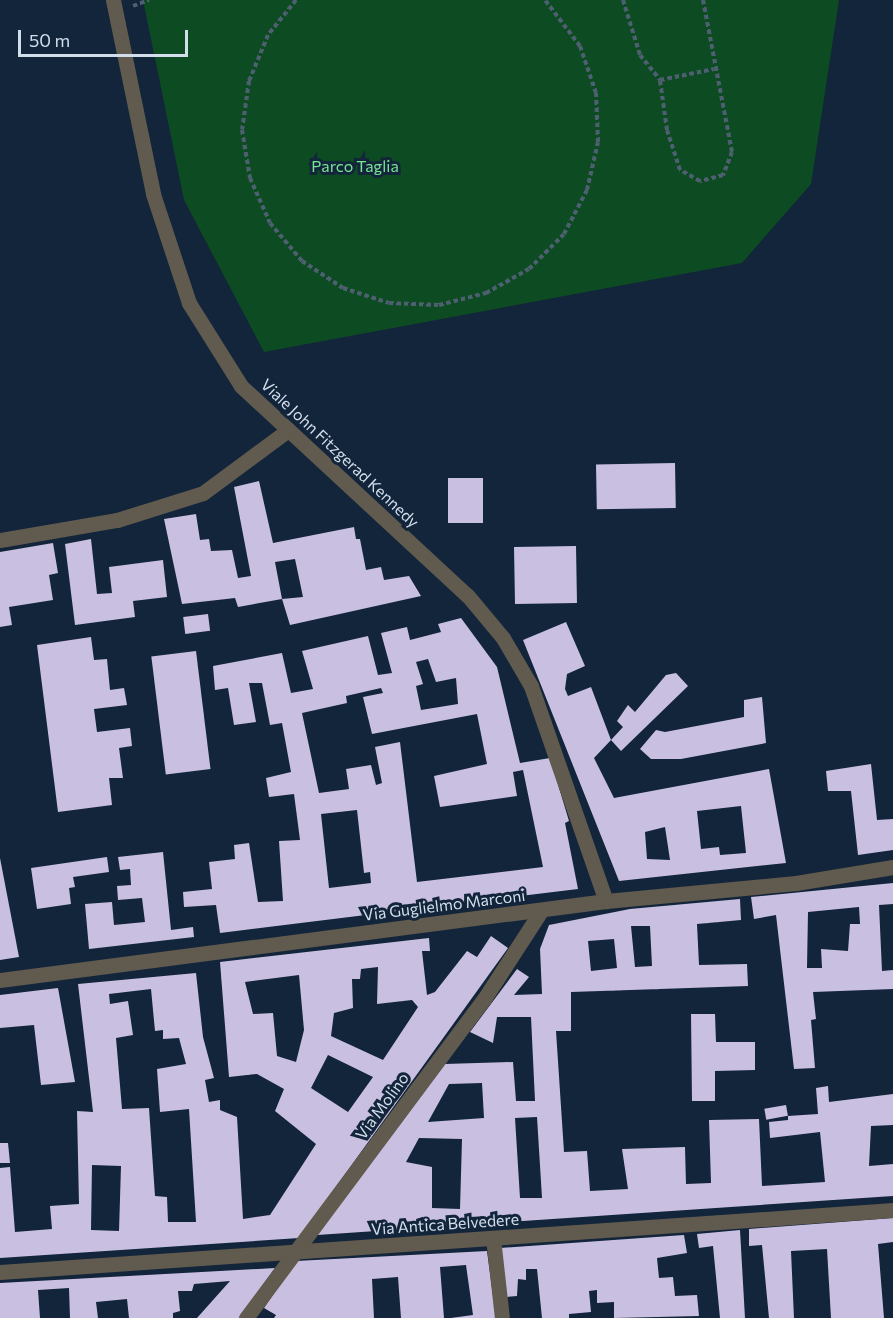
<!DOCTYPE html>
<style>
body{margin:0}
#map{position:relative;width:893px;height:1318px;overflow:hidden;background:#13253a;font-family:Commissioner,sans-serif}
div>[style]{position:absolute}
.green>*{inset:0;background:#0d4b23}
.building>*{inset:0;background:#c9c0e1;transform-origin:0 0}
.path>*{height:4px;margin-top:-2px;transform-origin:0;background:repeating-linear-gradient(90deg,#4f5f72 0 4.5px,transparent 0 7.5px)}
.minor>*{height:15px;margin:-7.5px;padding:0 7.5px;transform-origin:7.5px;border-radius:7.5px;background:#615a4e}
span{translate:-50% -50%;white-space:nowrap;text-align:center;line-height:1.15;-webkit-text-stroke:6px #13253a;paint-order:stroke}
.park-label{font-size:16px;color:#78e393}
.street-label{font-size:16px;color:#d2deec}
.scale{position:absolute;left:18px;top:30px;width:170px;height:27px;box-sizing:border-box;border:3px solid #d2deec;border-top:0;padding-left:8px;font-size:18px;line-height:21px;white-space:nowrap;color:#d2deec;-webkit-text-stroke:4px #13253a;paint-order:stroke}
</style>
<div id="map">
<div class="green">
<i style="clip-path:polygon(143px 0,839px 0,811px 184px,742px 263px,264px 352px,184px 200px)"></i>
</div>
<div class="building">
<i style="left:675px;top:463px;width:45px;height:79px;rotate:89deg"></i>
<i style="left:448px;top:478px;width:35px;height:45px"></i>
<i style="clip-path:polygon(259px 481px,273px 543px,354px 527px,356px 539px,360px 539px,366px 570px,381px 567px,384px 580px,409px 576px,421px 596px,290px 625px,282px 599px,303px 597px,295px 559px,275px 562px,282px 599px,238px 607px,235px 598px,182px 604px,164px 519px,196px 514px,200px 540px,209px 539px,211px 551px,232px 550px,238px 578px,251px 576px,234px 487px)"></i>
<i style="clip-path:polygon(91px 539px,97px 594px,112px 593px,109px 567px,163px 560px,167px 597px,133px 601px,135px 617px,75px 625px,65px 544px)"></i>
<i style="clip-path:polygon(53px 543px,58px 573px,49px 575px,53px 600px,9px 607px,12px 625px,0 627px,0 552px)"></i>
<i style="left:576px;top:546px;width:57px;height:62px;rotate:89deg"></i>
<i style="left:208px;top:614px;width:17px;height:25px;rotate:83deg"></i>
<i style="clip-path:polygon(evenodd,461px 618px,497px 667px,520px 763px,550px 758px,569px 821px,565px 823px,578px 889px,220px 933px,216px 905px,184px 907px,183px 892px,212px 889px,209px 862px,235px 859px,234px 845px,249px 843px,258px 902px,283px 901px,279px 841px,300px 840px,294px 794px,269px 797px,266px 778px,291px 772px,282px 723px,270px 725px,262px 683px,249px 683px,256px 722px,234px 725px,228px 688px,215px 690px,213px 666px,282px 653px,291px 693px,313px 689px,302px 651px,368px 636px,378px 675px,392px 673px,381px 633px,407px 627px,410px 640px,441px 632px,438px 624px,461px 618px,428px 659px,436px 682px,456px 678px,458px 704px,421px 710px,416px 686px,423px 684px,416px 662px,428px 659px,461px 618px,381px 688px,383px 693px,363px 697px,372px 734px,477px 714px,487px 764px,434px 776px,440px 807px,517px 796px,513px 772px,523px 770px,543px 867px,417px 882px,400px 742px,375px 747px,382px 783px,376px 785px,371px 765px,346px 769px,349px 789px,319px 793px,302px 713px,347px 703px,346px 696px,381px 688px,461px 618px,357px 810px,364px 873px,370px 872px,371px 883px,329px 888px,321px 814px,357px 810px)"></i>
<i style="clip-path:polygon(evenodd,566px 622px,585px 666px,567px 674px,565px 689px,568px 696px,591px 687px,611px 740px,594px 758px,614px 798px,769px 769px,786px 863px,619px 881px,523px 640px,566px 622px,741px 806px,746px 853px,720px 855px,719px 847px,701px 849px,697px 811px,741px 806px,566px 622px,665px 827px,670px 860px,647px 859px,645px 832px,665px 827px)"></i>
<i style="clip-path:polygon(91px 637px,94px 660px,107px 659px,110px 690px,124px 688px,127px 705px,94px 709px,97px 732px,130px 728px,132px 746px,119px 748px,123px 778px,109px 778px,112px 805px,58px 812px,37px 645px)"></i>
<i style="left:196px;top:651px;width:119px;height:45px;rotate:83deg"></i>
<i style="clip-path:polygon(676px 673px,688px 686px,621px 751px,611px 740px,623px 727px,617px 721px,628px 705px,635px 712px,666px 675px)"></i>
<i style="clip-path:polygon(762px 697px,766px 743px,681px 759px,651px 759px,640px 749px,656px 730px,665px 732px,744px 717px,744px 700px)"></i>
<i style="clip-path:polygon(871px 764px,877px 820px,893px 819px,893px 850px,858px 855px,851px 791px,828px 791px,826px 771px)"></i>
<i style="clip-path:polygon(163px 852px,171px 930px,193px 927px,194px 937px,89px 949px,85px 904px,112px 902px,114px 925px,145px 922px,142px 898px,118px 900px,117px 886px,131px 885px,130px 869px,120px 870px,118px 857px)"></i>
<i style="clip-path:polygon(107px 857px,109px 872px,73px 877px,75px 887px,69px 888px,71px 904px,37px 909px,31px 868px)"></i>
<i style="clip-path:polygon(0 858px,19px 957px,0 960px)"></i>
<i style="clip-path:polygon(evenodd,893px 883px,893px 904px,879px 905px,882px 971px,893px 970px,893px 989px,813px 992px,816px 1019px,811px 1020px,815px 1068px,794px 1069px,776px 915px,754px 919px,751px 897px,893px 883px,859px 907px,860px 924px,850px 924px,848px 951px,821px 949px,822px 968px,807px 968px,808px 912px,859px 907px)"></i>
<i style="clip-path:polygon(evenodd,740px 899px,741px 920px,697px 924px,699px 965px,747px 964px,748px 986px,571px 992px,571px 1031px,556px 1031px,564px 1152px,587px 1151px,590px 1191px,628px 1189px,622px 1149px,685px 1147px,686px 1184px,711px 1183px,709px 1120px,759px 1119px,762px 1186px,825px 1182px,820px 1132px,770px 1138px,769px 1122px,788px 1120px,788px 1116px,818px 1114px,816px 1088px,828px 1086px,829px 1102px,893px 1094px,893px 1125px,871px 1126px,869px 1166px,893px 1164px,893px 1196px,317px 1235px,445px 1064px,513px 1062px,516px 1101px,535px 1101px,531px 1017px,497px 1017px,493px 1043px,470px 1032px,517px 969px,529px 977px,514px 995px,542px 994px,540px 949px,549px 925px,630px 909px,740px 899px,631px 926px,650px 926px,652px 966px,635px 967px,631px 926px,740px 899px,614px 939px,617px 968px,591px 971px,588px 941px,614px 939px,740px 899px,482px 1083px,484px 1118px,428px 1122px,449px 1084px,482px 1083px,740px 899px,537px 1117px,542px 1198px,520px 1198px,515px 1118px,537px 1117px,740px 899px,419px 1138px,462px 1139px,460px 1209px,432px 1208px,432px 1167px,406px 1162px,419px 1138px)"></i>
<i style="clip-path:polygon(evenodd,491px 936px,508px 948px,299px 1238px,0 1258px,0 1168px,10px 1167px,15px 1232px,52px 1229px,50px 1206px,79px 1204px,77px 1111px,93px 1112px,78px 984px,196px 973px,203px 1037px,214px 1078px,205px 1080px,209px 1102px,220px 1100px,220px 1110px,237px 1117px,243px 1219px,270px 1215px,316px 1144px,275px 1111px,284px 1089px,257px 1074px,229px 1077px,220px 962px,429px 938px,430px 951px,422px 951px,427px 995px,435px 992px,467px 951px,477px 957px,491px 936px,378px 967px,377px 1004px,412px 1000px,418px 1007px,383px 1060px,331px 1036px,334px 1013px,353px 1008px,352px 979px,360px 979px,361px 969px,378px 967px,491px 936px,299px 975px,304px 1030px,296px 1062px,277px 1056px,273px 1013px,253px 1014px,245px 982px,299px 975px,491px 936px,151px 989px,155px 1031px,163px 1030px,163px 1039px,179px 1038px,186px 1064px,157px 1069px,160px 1112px,189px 1109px,196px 1222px,168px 1222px,167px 1197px,155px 1196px,149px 1108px,122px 1109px,116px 1038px,133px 1035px,128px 1001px,110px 1004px,109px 994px,151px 989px,491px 936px,328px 1055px,373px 1077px,348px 1112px,311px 1088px,328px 1055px,491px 936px,92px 1165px,121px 1166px,119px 1231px,91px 1230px,92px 1165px)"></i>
<i style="clip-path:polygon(58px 988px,75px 1082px,41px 1085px,34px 1025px,0 1028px,0 995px)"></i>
<i style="clip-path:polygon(691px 1014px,715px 1014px,716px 1042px,755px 1042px,755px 1070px,715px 1071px,715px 1101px,692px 1101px)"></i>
<i style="left:786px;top:1105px;width:11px;height:22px;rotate:80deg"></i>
<i style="clip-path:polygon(0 1143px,8px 1143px,10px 1163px,0 1163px)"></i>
<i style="clip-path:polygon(893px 1218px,893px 1242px,878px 1244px,884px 1318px,831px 1318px,827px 1249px,791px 1251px,794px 1318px,769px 1318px,762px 1245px,749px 1246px,749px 1229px)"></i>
<i style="clip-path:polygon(740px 1230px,745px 1318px,720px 1318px,713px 1246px,699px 1248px,697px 1234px)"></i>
<i style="clip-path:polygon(684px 1235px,687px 1253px,657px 1258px,659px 1278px,673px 1277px,675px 1296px,697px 1295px,699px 1316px,614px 1318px,614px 1302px,597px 1303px,597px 1290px,589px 1291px,591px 1312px,569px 1314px,569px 1318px,542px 1318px,537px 1269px,526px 1269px,526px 1280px,518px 1279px,517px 1296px,506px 1297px,500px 1248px)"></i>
<i style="clip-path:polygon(487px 1251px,496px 1318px,451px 1318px,473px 1315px,466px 1265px,440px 1267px,444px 1318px,401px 1318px,398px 1277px,372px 1279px,374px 1318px,274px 1318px,276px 1315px,264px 1308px,296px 1261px)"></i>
<i style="clip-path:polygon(275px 1268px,239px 1318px,197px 1318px,230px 1281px,194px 1284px,192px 1291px,178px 1291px,180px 1311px,173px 1313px,173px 1318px,129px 1318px,127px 1299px,96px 1302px,98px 1318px,70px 1318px,69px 1288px,38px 1290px,40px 1318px,0 1318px,0 1283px)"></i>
</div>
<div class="path">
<i style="left:296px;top:0;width:45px;rotate:128.7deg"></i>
<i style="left:268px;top:35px;width:50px;rotate:112.4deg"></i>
<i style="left:249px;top:81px;width:49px;rotate:98.1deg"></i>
<i style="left:242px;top:130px;width:49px;rotate:80.5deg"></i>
<i style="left:250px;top:178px;width:49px;rotate:66deg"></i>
<i style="left:270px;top:223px;width:50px;rotate:49.9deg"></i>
<i style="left:302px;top:261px;width:49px;rotate:33.4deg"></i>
<i style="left:343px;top:288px;width:48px;rotate:18.1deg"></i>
<i style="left:389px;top:303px;width:50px;rotate:2.3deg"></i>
<i style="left:439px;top:305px;width:49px;rotate:-14.3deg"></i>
<i style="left:486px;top:293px;width:49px;rotate:-29.2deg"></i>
<i style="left:529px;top:269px;width:49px;rotate:-45deg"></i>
<i style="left:564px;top:234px;width:50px;rotate:-62.4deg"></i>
<i style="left:587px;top:190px;width:49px;rotate:-77.1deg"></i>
<i style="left:598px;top:142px;width:49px;rotate:-92.3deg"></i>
<i style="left:596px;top:93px;width:50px;rotate:-108.8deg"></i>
<i style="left:580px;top:46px;width:58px;rotate:-127.3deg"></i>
<i style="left:623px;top:0;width:58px;rotate:72.8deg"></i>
<i style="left:640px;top:55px;width:32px;rotate:51deg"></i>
<i style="left:703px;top:0;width:155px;rotate:79.2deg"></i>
<i style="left:732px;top:152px;width:25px;rotate:111deg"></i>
<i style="left:723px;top:175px;width:24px;rotate:165deg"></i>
<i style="left:700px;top:181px;width:23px;rotate:-151deg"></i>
<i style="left:680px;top:170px;width:42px;rotate:-108deg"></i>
<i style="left:667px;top:130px;width:50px;rotate:-98deg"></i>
<i style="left:660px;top:80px;width:55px;rotate:-11.5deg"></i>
<i style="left:133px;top:6px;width:17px;rotate:-21deg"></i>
</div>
<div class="minor">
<i style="left:113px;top:0;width:198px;rotate:78.3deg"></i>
<i style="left:153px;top:194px;width:115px;rotate:71.7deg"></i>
<i style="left:189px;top:303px;width:98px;rotate:57.9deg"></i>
<i style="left:241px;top:386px;width:309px;rotate:42.8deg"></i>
<i style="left:468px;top:596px;width:55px;rotate:50.2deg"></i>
<i style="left:503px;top:638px;width:56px;rotate:59.7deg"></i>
<i style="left:531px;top:686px;width:228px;rotate:70.8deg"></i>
<i style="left:0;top:540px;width:119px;rotate:-9.7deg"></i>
<i style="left:117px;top:520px;width:90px;rotate:-17.4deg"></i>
<i style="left:203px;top:493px;width:106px;rotate:-36.5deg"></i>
<i style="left:0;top:980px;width:611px;rotate:-7.43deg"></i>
<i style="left:606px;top:901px;width:191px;rotate:-5.4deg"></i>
<i style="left:796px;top:883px;width:98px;rotate:-9.4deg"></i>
<i style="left:493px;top:1238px;width:81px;rotate:83.6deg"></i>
<i style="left:0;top:1272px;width:895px;rotate:-3.97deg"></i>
<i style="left:246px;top:1318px;width:398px;rotate:-53.3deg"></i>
<i style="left:484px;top:999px;width:105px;rotate:-57.1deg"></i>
</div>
<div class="park-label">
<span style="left:355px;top:166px">Parco Taglia</span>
</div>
<div class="street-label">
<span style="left:340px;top:453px;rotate:43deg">Viale John Fitzgerad Kennedy</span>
<span style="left:444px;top:905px;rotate:-7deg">Via Guglielmo Marconi</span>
<span style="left:382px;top:1106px;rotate:-54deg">Via Molino</span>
<span style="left:445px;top:1224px;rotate:-4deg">Via Antica Belvedere</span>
</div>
<div class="scale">50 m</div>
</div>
